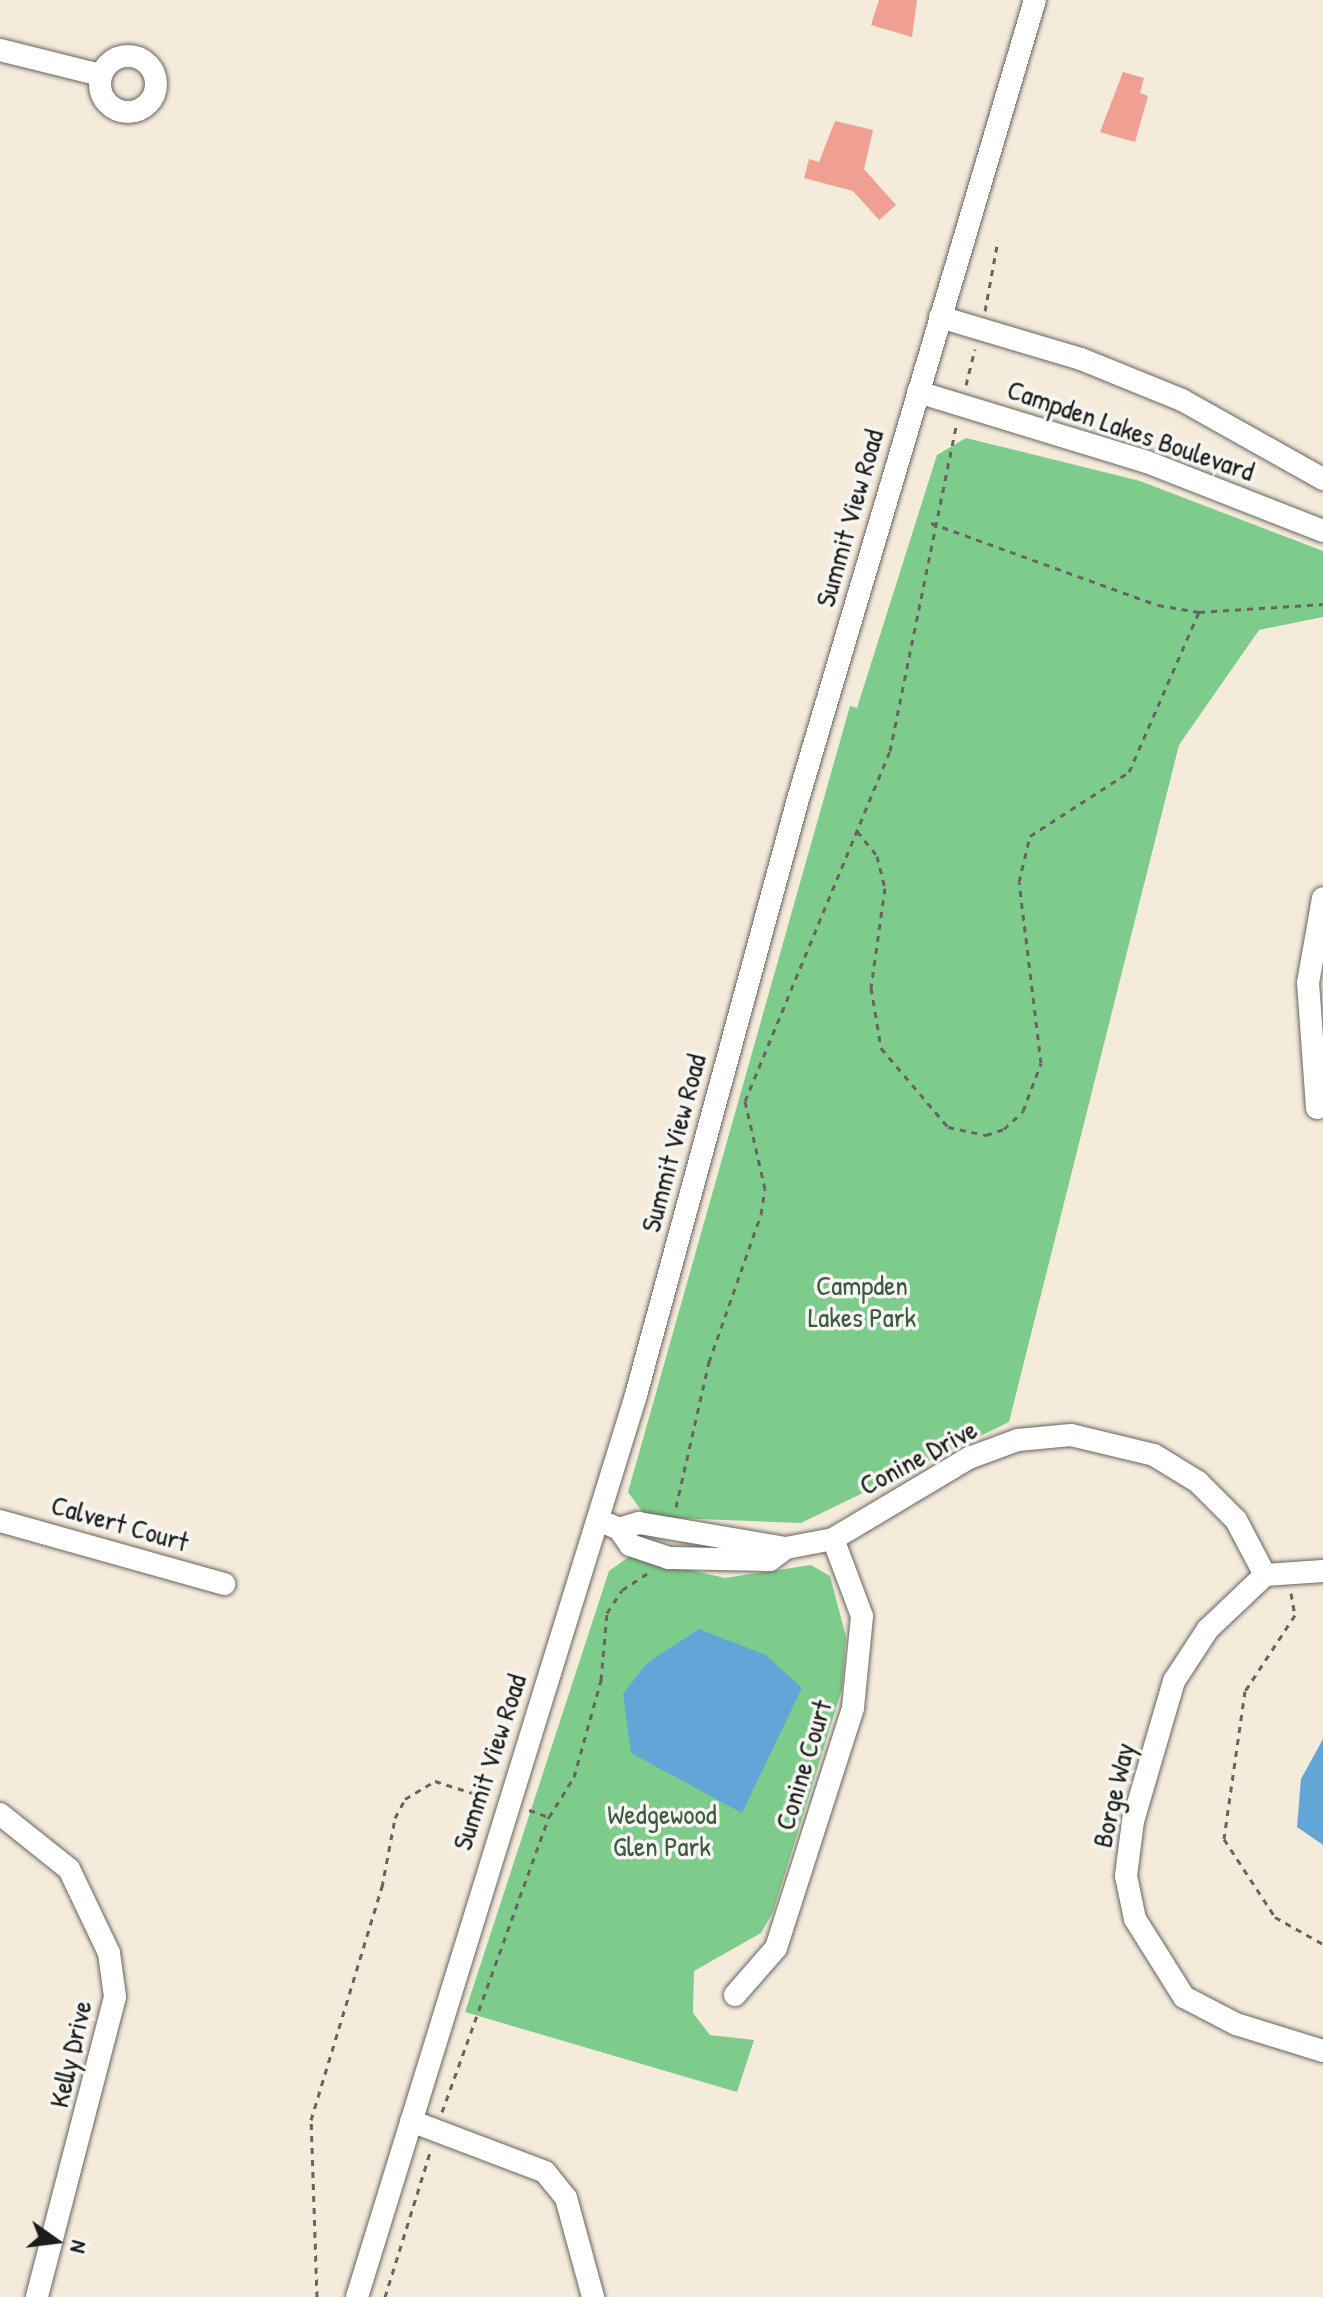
<!DOCTYPE html>
<style>
body{margin:0}
#map{position:relative;width:1323px;height:2297px;overflow:hidden;background:#f4ebdb;font-family:"Patrick Hand",sans-serif}
div>[style]{position:absolute}
.green>*{inset:0;background:#7ecc8c}
.water>*{inset:0;background:#62a6d7}
.building>*{inset:0;background:#efa093}
.path>*{height:3px;margin-top:-1.5px;transform-origin:0;background:repeating-linear-gradient(90deg,#68645f 0 6px,transparent 0 12px)}
.roads{filter:drop-shadow(0 0 2px #68645f) drop-shadow(0 0 2px #68645f)}
.minor>*{height:22px;margin:-11px;padding:0 11px;transform-origin:11px;border-radius:11px;background:#fff}
.minor>.ring{margin:-11px;padding:0;box-sizing:content-box;background:none;border:22px solid #fff;border-radius:50%}
span{translate:-50% -50%;white-space:nowrap;text-align:center;line-height:1.15;-webkit-text-stroke:7px #f6f6f2;paint-order:stroke}
.street-label{font-size:28px;color:#1c1c1c}
.park-label{font-size:28px;color:#3e5a43}
.north{position:absolute;left:16px;top:2201px;width:80px;height:80px;-webkit-text-stroke:6px #f6f6f2;paint-order:stroke;rotate:104deg;font-size:22px;font-weight:700;line-height:32px;text-align:center;color:#1c1c1c}
.north::after{content:'';display:block;margin:auto;width:28px;height:36px;background:#1c1c1c;clip-path:polygon(50% 0,100% 100%,50% 72%,0 100%)}
</style>
<div id="map">
<div class="green">
<i style="clip-path:polygon(966px 438px,1140px 481px,1323px 551px,1323px 617px,1259px 630px,1179px 745px,1009px 1422px,801px 1523px,646px 1517px,628px 1492px,850px 706px,857px 708px,937px 455px)"></i>
<i style="clip-path:polygon(630px 1556px,725px 1578px,811px 1565px,830px 1576px,846px 1637px,842px 1689px,773px 1912px,761px 1933px,694px 1971px,693px 2013px,710px 2035px,754px 2040px,737px 2092px,465px 2012px,609px 1571px)"></i>
</div>
<div class="water">
<i style="clip-path:polygon(699px 1629px,766px 1655px,802px 1688px,742px 1813px,631px 1753px,623px 1694px,647px 1663px)"></i>
<i style="clip-path:polygon(1323px 1739px,1323px 1845px,1297px 1827px,1301px 1779px)"></i>
</div>
<div class="building">
<i style="clip-path:polygon(879px 0,917px 0,912px 37px,871px 25px)"></i>
<i style="clip-path:polygon(1123px 72px,1144px 78px,1140px 93px,1148px 96px,1135px 142px,1100px 132px)"></i>
<i style="clip-path:polygon(835px 121px,873px 130px,864px 169px,896px 205px,879px 220px,853px 191px,804px 178px,809px 159px,819px 162px)"></i>
</div>
<div class="path">
<i style="left:985px;top:311px;width:72px;rotate:-79.6deg"></i>
<i style="left:966px;top:385px;width:37px;rotate:-76deg"></i>
<i style="left:931px;top:523px;width:241px;rotate:19.9deg"></i>
<i style="left:1158px;top:605px;width:42px;rotate:9.7deg"></i>
<i style="left:1199px;top:612px;width:124px;rotate:-3.7deg"></i>
<i style="left:857px;top:831px;width:32px;rotate:51deg"></i>
<i style="left:877px;top:856px;width:33px;rotate:76deg"></i>
<i style="left:885px;top:888px;width:101px;rotate:98deg"></i>
<i style="left:871px;top:988px;width:61px;rotate:80.5deg"></i>
<i style="left:881px;top:1048px;width:104px;rotate:49.7deg"></i>
<i style="left:948px;top:1127px;width:39px;rotate:12deg"></i>
<i style="left:986px;top:1135px;width:19px;rotate:-18deg"></i>
<i style="left:1004px;top:1129px;width:26px;rotate:-43deg"></i>
<i style="left:1023px;top:1111px;width:51px;rotate:-69.4deg"></i>
<i style="left:1041px;top:1063px;width:182px;rotate:-96.9deg"></i>
<i style="left:1019px;top:882px;width:47px;rotate:-76.6deg"></i>
<i style="left:1030px;top:836px;width:118px;rotate:-32.9deg"></i>
<i style="left:1129px;top:772px;width:175px;rotate:-66.4deg"></i>
<i style="left:676px;top:1507px;width:149px;rotate:-77.2deg"></i>
<i style="left:709px;top:1362px;width:157px;rotate:-70.6deg"></i>
<i style="left:761px;top:1214px;width:25px;rotate:-81deg"></i>
<i style="left:765px;top:1189px;width:90px;rotate:-102.8deg"></i>
<i style="left:745px;top:1101px;width:379px;rotate:-67.5deg"></i>
<i style="left:890px;top:751px;width:335px;rotate:-78.5deg"></i>
<i style="left:1291px;top:1593px;width:22px;rotate:80deg"></i>
<i style="left:1295px;top:1615px;width:91px;rotate:123.3deg"></i>
<i style="left:1245px;top:1691px;width:149px;rotate:98.1deg"></i>
<i style="left:1224px;top:1839px;width:93px;rotate:56.8deg"></i>
<i style="left:1275px;top:1917px;width:55px;rotate:29.4deg"></i>
<i style="left:529px;top:1810px;width:21px;rotate:19deg"></i>
<i style="left:442px;top:2112px;width:314px;rotate:-70.1deg"></i>
<i style="left:549px;top:1817px;width:47px;rotate:-58deg"></i>
<i style="left:574px;top:1777px;width:101px;rotate:-74.4deg"></i>
<i style="left:601px;top:1680px;width:67px;rotate:-84.9deg"></i>
<i style="left:607px;top:1613px;width:27px;rotate:-57deg"></i>
<i style="left:622px;top:1590px;width:31px;rotate:-33deg"></i>
<i style="left:317px;top:2297px;width:177px;rotate:-91.9deg"></i>
<i style="left:311px;top:2120px;width:244px;rotate:-73.1deg"></i>
<i style="left:382px;top:1887px;width:70px;rotate:-79.3deg"></i>
<i style="left:395px;top:1818px;width:21px;rotate:-62deg"></i>
<i style="left:405px;top:1799px;width:35px;rotate:-31deg"></i>
<i style="left:435px;top:1781px;width:59px;rotate:17.8deg"></i>
<i style="left:385px;top:2297px;width:155px;rotate:-72.7deg"></i>
</div>
<div class="roads">
<div class="minor">
<i style="left:0;top:50px;width:103px;rotate:14deg"></i>
<i class="ring" style="left:100px;top:56px;width:34px;height:34px"></i>
<i style="left:940px;top:317px;width:147px;rotate:16.6deg"></i>
<i style="left:1081px;top:359px;width:109px;rotate:22.1deg"></i>
<i style="left:1182px;top:400px;width:162px;rotate:29.3deg"></i>
<i style="left:918px;top:392px;width:239px;rotate:17deg"></i>
<i style="left:1147px;top:462px;width:189px;rotate:21.4deg"></i>
<i style="left:1317px;top:1108px;width:125px;rotate:-94.1deg"></i>
<i style="left:1308px;top:983px;width:86px;rotate:-80deg"></i>
<i style="left:598px;top:1520px;width:23px;rotate:23deg"></i>
<i style="left:619px;top:1529px;width:19px;rotate:55deg"></i>
<i style="left:630px;top:1545px;width:41px;rotate:18.4deg"></i>
<i style="left:669px;top:1558px;width:101px;rotate:1.1deg"></i>
<i style="left:770px;top:1560px;width:20px;rotate:-37deg"></i>
<i style="left:786px;top:1548px;width:48px;rotate:-10.8deg"></i>
<i style="left:833px;top:1539px;width:158px;rotate:-30.8deg"></i>
<i style="left:969px;top:1458px;width:52px;rotate:-20.2deg"></i>
<i style="left:1018px;top:1440px;width:53px;rotate:-5.4deg"></i>
<i style="left:1071px;top:1435px;width:85px;rotate:13.5deg"></i>
<i style="left:1154px;top:1455px;width:52px;rotate:31.5deg"></i>
<i style="left:1198px;top:1482px;width:54px;rotate:45deg"></i>
<i style="left:1236px;top:1520px;width:62px;rotate:62.2deg"></i>
<i style="left:0;top:1521px;width:233px;rotate:15.7deg"></i>
<i style="left:619px;top:1529px;width:21px;rotate:-17deg"></i>
<i style="left:639px;top:1523px;width:149px;rotate:9.7deg"></i>
<i style="left:1265px;top:1575px;width:79px;rotate:136.5deg"></i>
<i style="left:1208px;top:1629px;width:62px;rotate:123.2deg"></i>
<i style="left:1174px;top:1681px;width:146px;rotate:106.3deg"></i>
<i style="left:1133px;top:1821px;width:55px;rotate:97.3deg"></i>
<i style="left:1126px;top:1876px;width:44px;rotate:78.2deg"></i>
<i style="left:1135px;top:1919px;width:92px;rotate:57.9deg"></i>
<i style="left:1184px;top:1997px;width:59px;rotate:27.4deg"></i>
<i style="left:1236px;top:2024px;width:91px;rotate:17.2deg"></i>
<i style="left:1265px;top:1575px;width:58px;rotate:-3.9deg"></i>
<i style="left:0;top:1814px;width:88px;rotate:38.6deg"></i>
<i style="left:69px;top:1869px;width:93px;rotate:64.5deg"></i>
<i style="left:109px;top:1953px;width:44px;rotate:82.2deg"></i>
<i style="left:115px;top:1997px;width:310px;rotate:104.6deg"></i>
<i style="left:735px;top:1995px;width:62px;rotate:-48.9deg"></i>
<i style="left:776px;top:1948px;width:252px;rotate:-72.2deg"></i>
<i style="left:853px;top:1708px;width:92px;rotate:-84.4deg"></i>
<i style="left:862px;top:1616px;width:82px;rotate:-110.6deg"></i>
<i style="left:411px;top:2121px;width:143px;rotate:20.8deg"></i>
<i style="left:545px;top:2172px;width:33px;rotate:51deg"></i>
<i style="left:566px;top:2198px;width:103px;rotate:74.7deg"></i>
<i style="left:357px;top:2297px;width:944px;rotate:-72.81deg"></i>
<i style="left:636px;top:1395px;width:618px;rotate:-74.79deg"></i>
<i style="left:798px;top:799px;width:833px;rotate:-73.48deg"></i>
</div>
</div>
<div class="street-label">
<span style="left:1131px;top:430px;rotate:19deg">Campden Lakes Boulevard</span>
<span style="left:849px;top:518px;rotate:-74deg">Summit View Road</span>
<span style="left:673px;top:1143px;rotate:-75deg">Summit View Road</span>
<span style="left:918px;top:1457px;rotate:-28deg">Conine Drive</span>
<span style="left:120px;top:1523px;rotate:16deg">Calvert Court</span>
<span style="left:489px;top:1762px;rotate:-72deg">Summit View Road</span>
<span style="left:803px;top:1765px;rotate:-73deg">Conine Court</span>
<span style="left:1113px;top:1795px;rotate:-77deg">Borge Way</span>
<span style="left:70px;top:2054px;rotate:-77deg">Kelly Drive</span>
</div>
<div class="park-label">
<span style="left:862px;top:1301px">Campden<br>Lakes Park</span>
<span style="left:662px;top:1830px">Wedgewood<br>Glen Park</span>
</div>
<div class="north">N</div>
</div>
